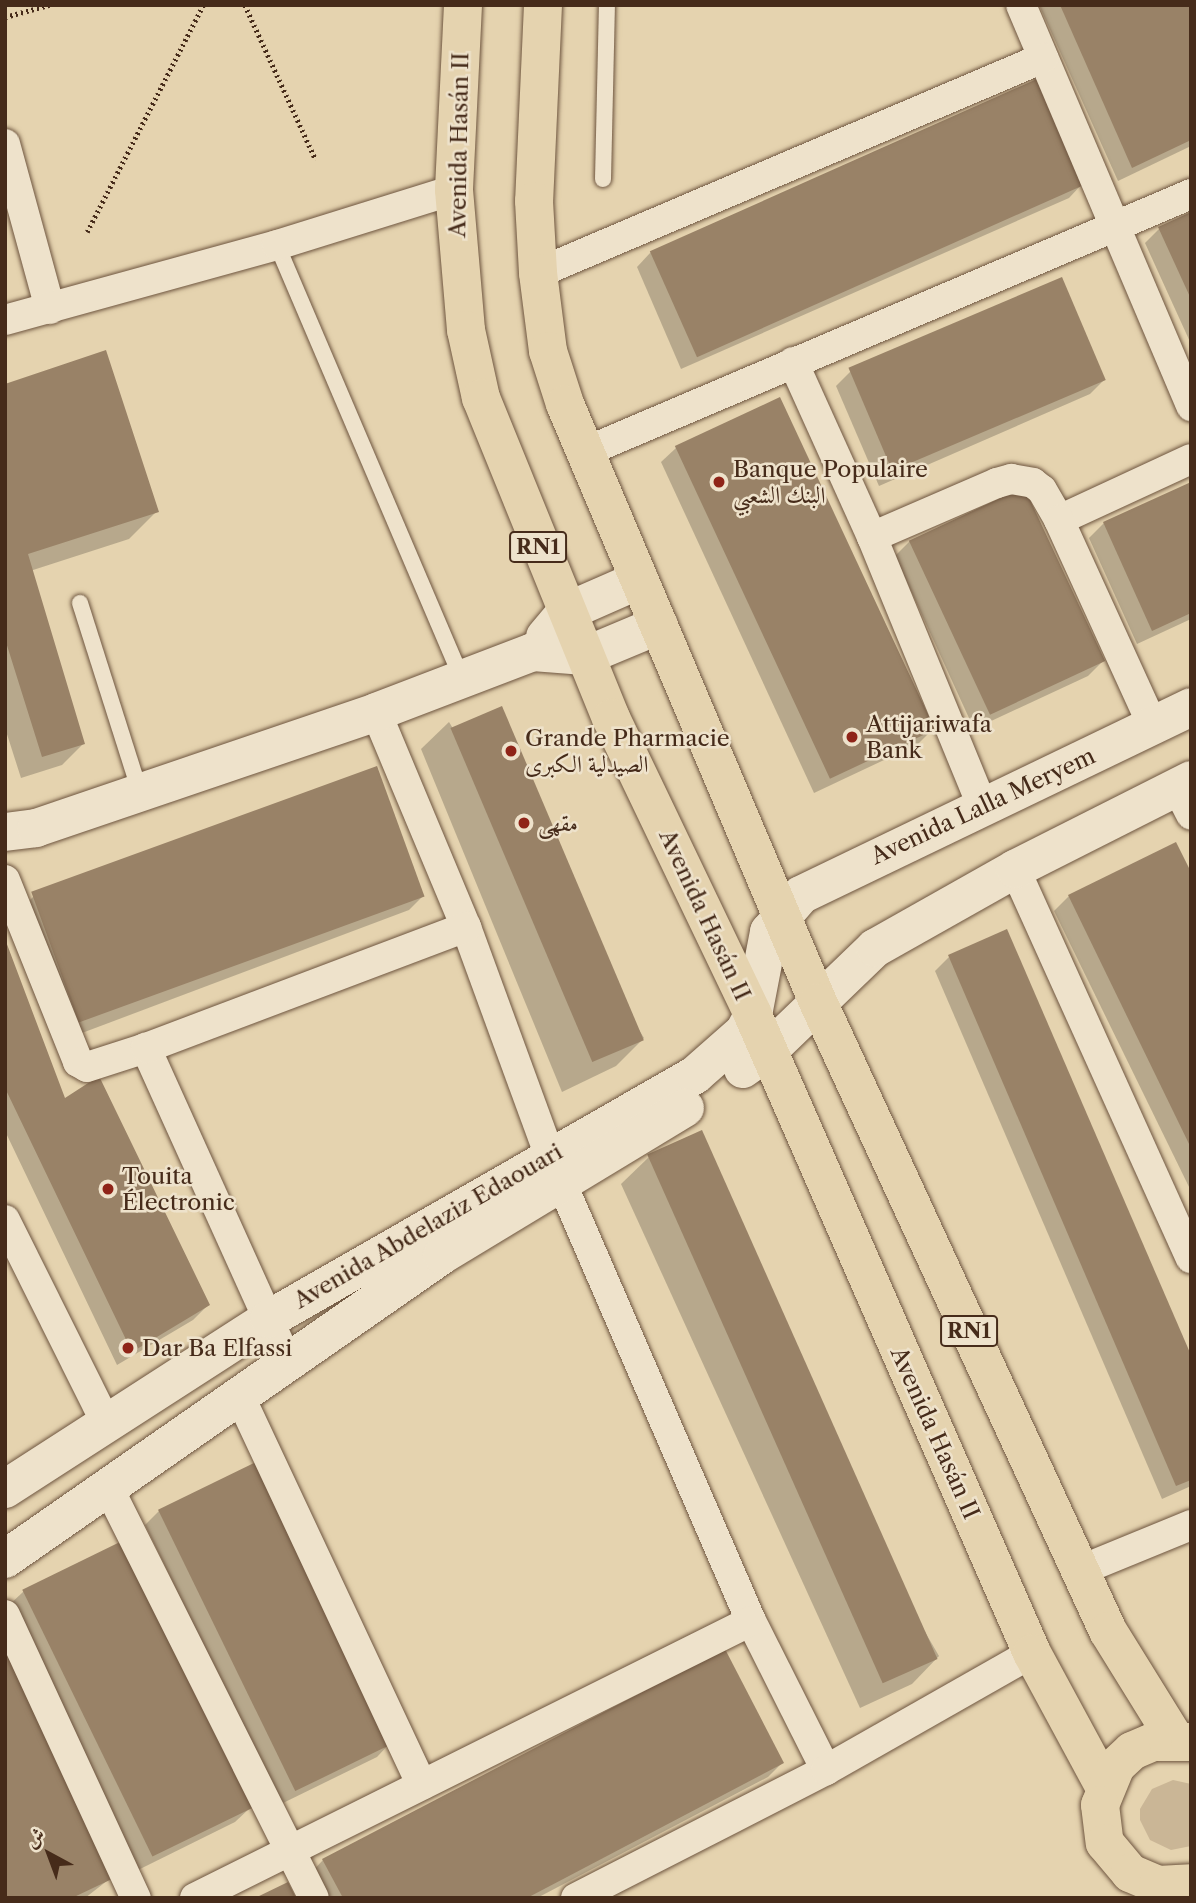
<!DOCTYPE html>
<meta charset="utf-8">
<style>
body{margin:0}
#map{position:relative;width:1196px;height:1903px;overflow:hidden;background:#e5d3af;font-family:"Libre Caslon Text",Amiri,serif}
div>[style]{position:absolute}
.green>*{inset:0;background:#cab696}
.shadow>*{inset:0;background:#0003}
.building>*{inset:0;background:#998267;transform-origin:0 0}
.path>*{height:4.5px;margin-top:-2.25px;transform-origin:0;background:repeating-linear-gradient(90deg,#462b1a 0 2px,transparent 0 5.5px)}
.roads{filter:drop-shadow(0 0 2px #6e553f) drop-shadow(0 0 2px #6e553f)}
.lane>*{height:16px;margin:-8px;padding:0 8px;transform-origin:8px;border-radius:8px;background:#eee2cb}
.street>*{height:30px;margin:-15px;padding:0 15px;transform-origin:15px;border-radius:15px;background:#eee2cb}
.secondary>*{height:38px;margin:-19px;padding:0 19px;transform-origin:19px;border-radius:19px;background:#eee2cb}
.primary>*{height:38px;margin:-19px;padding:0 19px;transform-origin:19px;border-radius:19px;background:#e5d3af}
.dots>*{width:19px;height:19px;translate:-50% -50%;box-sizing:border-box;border:4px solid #eee2cb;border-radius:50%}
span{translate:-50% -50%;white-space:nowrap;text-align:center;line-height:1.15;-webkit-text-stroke:5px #eee2cb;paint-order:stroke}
.shield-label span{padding:2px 5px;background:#eee2cb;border:2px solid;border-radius:5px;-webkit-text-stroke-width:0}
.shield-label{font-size:21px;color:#462b1a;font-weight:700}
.street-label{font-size:23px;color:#462b1a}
.poi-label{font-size:23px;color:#462b1a}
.left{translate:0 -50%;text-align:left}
.frame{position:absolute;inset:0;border:7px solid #462b1a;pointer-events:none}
.north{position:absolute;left:14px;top:1819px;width:70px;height:70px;-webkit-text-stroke:5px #eee2cb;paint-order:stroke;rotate:319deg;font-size:19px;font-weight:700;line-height:28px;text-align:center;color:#462b1a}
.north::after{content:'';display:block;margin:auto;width:24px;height:32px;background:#462b1a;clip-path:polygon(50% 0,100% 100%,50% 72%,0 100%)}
</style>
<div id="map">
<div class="green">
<i style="clip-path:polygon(1173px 1780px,1191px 1784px,1191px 1846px,1171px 1850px,1150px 1840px,1140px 1820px,1140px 1809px,1152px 1789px)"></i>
</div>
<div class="shadow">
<i style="clip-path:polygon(1039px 5px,1191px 5px,1191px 146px,1118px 181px)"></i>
<i style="clip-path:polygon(1083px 183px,1069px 198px,681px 369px,637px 267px,651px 252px)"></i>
<i style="clip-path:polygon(1191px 214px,1191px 344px,1145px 243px,1159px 229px)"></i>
<i style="clip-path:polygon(850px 372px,1104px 380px,1090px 394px,879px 486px,836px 386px)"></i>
<i style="clip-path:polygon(5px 386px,157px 511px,129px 539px,30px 571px,83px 744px,62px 765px,21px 778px,5px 728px)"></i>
<i style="clip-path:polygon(779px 400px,932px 730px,918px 744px,814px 793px,661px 462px,676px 448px)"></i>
<i style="clip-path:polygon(1191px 483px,1191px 619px,1137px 644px,1089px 538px,1104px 523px)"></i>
<i style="clip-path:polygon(910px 541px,1102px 662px,1088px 676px,974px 729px,895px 556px)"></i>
<i style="clip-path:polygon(449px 722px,644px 1038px,616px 1066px,562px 1092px,421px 749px)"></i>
<i style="clip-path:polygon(1175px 845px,1191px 876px,1191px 1191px,1054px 911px,1069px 896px)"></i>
<i style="clip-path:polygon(423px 896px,409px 910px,66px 1039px,19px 911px,33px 897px)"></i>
<i style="clip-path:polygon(5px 943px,64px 1101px,208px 1305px,193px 1320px,117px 1365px,5px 1131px)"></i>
<i style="clip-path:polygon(949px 957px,1191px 1360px,1191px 1486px,1162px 1499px,935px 971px)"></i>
<i style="clip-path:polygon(649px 1157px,939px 1656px,912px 1684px,860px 1708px,621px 1184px)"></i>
<i style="clip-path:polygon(159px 1511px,391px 1742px,377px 1757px,281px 1804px,145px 1525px)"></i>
<i style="clip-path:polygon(121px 1543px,250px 1808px,235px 1822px,136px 1871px,8px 1606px,23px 1592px)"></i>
<i style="clip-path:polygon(5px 1649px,112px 1877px,85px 1898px,5px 1898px)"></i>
<i style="clip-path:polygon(782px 1763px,768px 1777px,537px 1898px,321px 1898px,309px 1875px,323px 1860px)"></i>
</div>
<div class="building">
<i style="clip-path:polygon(1060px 5px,1191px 5px,1191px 140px,1132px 168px)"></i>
<i style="left:1039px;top:78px;width:116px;height:426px;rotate:66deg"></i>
<i style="clip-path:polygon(1191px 212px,1191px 299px,1158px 227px)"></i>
<i style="left:1062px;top:277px;width:112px;height:232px;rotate:67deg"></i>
<i style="clip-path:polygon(106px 350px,159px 512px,28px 554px,85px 744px,42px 757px,5px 639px,5px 384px)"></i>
<i style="left:780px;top:397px;width:367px;height:116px;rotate:65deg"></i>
<i style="clip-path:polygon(1191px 482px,1191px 613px,1152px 631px,1103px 522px)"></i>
<i style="left:1024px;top:487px;width:192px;height:127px;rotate:65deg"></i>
<i style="left:502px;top:706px;width:363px;height:56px;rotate:67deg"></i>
<i style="left:377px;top:766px;width:139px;height:368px;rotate:70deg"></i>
<i style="clip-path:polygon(1176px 842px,1191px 872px,1191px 1148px,1068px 895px)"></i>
<i style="clip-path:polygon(1007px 929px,1191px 1355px,1191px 1480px,1176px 1486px,948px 955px)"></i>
<i style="clip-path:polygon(5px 939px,65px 1098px,99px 1076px,210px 1305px,132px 1352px,5px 1088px)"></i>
<i style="left:702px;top:1130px;width:579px;height:60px;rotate:66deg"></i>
<i style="left:256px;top:1462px;width:313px;height:109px;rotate:64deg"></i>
<i style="left:122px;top:1541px;width:297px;height:111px;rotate:64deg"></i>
<i style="clip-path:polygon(5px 1645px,114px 1878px,72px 1898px,5px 1896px)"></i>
<i style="clip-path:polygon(725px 1649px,784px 1763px,527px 1898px,343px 1898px,322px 1859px)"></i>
<i style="clip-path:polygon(288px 1882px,296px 1898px,255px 1898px)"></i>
</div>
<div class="path">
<i style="left:245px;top:5px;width:170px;rotate:65.4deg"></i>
<i style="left:5px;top:17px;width:46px;rotate:-15.3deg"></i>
<i style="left:87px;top:232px;width:255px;rotate:-62.9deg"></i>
</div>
<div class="roads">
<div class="lane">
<i style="left:603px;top:179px;width:174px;rotate:-88.7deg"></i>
<i style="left:277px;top:245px;width:472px;rotate:66.9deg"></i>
<i style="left:80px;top:603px;width:198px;rotate:72.4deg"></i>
</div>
<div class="street">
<i style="left:1021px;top:5px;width:436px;rotate:67deg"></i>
<i style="left:5px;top:144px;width:171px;rotate:74.7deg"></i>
<i style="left:538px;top:273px;width:549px;rotate:-23.06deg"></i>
<i style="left:5px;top:320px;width:282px;rotate:-15.4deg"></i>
<i style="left:277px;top:245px;width:185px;rotate:-17.3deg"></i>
<i style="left:793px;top:362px;width:192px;rotate:65.7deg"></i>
<i style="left:872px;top:537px;width:293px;rotate:67.7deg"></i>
<i style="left:585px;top:452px;width:659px;rotate:-23.06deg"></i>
<i style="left:1059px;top:520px;width:145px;rotate:-24.8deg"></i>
<i style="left:872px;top:537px;width:136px;rotate:-23.4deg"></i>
<i style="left:997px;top:483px;width:15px;rotate:-16deg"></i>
<i style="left:1011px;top:479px;width:22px;rotate:10deg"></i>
<i style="left:1033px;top:483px;width:11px;rotate:38deg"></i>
<i style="left:1042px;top:490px;width:34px;rotate:60deg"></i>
<i style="left:1059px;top:520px;width:226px;rotate:65.5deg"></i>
<i style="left:376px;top:712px;width:233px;rotate:67.3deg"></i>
<i style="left:466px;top:927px;width:242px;rotate:69.9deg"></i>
<i style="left:549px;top:1154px;width:509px;rotate:66.61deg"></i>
<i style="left:751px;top:1621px;width:167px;rotate:63.3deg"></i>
<i style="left:1177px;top:787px;width:31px;rotate:63deg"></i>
<i style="left:1015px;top:869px;width:427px;rotate:65.7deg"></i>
<i style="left:5px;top:880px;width:196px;rotate:68.1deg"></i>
<i style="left:78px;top:1062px;width:10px;rotate:29deg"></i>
<i style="left:87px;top:1067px;width:62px;rotate:-17.9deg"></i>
<i style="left:5px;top:1220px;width:227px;rotate:63.5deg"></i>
<i style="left:288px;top:1363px;width:346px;rotate:-114.3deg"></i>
<i style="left:146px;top:1048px;width:342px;rotate:-20.7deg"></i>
<i style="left:241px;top:1399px;width:426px;rotate:64.9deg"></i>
<i style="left:110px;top:1491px;width:455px;rotate:63.4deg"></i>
<i style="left:1079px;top:1571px;width:121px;rotate:-22.3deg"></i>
<i style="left:5px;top:1615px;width:312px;rotate:65.2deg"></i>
<i style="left:195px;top:1898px;width:621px;rotate:-26.48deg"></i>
<i style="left:576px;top:1898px;width:281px;rotate:-27.1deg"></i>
<i style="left:826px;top:1770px;width:237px;rotate:-29.6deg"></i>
</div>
<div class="secondary">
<i style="left:545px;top:637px;width:33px;rotate:-50deg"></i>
<i style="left:566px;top:612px;width:80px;rotate:-23.7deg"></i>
<i style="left:5px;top:832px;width:31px;rotate:-7deg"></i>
<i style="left:36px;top:828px;width:359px;rotate:-18.8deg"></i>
<i style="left:376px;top:712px;width:168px;rotate:-20.9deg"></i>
<i style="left:533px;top:652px;width:52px;rotate:4.4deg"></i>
<i style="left:585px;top:656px;width:80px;rotate:-22.7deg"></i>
<i style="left:743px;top:1069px;width:31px;rotate:-36deg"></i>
<i style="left:768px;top:1051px;width:149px;rotate:-43.9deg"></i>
<i style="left:875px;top:948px;width:161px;rotate:-29.4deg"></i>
<i style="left:1015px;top:869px;width:197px;rotate:-26.8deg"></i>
<i style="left:5px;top:1489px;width:314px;rotate:-32.8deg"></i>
<i style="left:269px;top:1319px;width:491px;rotate:-29.8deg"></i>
<i style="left:695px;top:1075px;width:65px;rotate:-41.3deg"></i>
<i style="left:744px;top:1032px;width:19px;rotate:-62deg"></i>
<i style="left:753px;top:1015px;width:85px;rotate:-79.1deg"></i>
<i style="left:769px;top:932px;width:49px;rotate:-49.1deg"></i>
<i style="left:801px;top:895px;width:433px;rotate:-25.7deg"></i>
<i style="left:5px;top:1559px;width:532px;rotate:-34.82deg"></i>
<i style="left:442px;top:1255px;width:284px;rotate:-31.2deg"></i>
</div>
<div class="primary">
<i style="left:463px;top:5px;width:185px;rotate:92.8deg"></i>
<i style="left:454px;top:190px;width:141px;rotate:85.1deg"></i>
<i style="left:466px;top:330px;width:70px;rotate:77.6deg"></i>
<i style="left:481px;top:398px;width:345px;rotate:67.9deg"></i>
<i style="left:611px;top:718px;width:329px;rotate:64.4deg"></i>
<i style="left:753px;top:1015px;width:696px;rotate:66.38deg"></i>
<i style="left:1032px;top:1653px;width:151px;rotate:61.6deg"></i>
<i style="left:543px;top:5px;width:196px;rotate:92.6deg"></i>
<i style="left:534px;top:201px;width:72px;rotate:86.8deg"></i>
<i style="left:538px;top:273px;width:79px;rotate:82.7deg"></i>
<i style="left:548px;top:351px;width:56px;rotate:72.2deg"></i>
<i style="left:565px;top:404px;width:649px;rotate:67.07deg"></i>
<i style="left:818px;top:1002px;width:693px;rotate:65.25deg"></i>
<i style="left:1108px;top:1631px;width:127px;rotate:58.2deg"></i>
<i style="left:1191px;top:1742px;width:38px;rotate:180deg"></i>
<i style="left:1153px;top:1742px;width:23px;rotate:157deg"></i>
<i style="left:1132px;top:1751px;width:22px;rotate:137deg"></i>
<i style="left:1116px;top:1766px;width:42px;rotate:112.3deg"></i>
<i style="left:1100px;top:1805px;width:38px;rotate:83deg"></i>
<i style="left:1105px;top:1843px;width:39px;rotate:50deg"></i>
<i style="left:1130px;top:1873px;width:30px;rotate:23deg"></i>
<i style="left:1158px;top:1885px;width:33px;rotate:-3deg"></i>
</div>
</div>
<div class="dots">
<i style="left:719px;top:482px;background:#8f2418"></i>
<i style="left:852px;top:737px;background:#8f2418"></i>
<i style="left:511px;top:751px;background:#8f2418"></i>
<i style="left:524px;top:823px;background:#8f2418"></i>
<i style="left:108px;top:1189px;background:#8f2418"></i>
<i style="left:128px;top:1348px;background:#8f2418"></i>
</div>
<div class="shield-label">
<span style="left:538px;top:547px">RN1</span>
<span style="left:969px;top:1331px">RN1</span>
</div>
<div class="street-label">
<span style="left:459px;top:145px;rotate:-89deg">Avenida Hasán II</span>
<span style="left:983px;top:806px;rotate:-25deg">Avenida Lalla Meryem</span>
<span style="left:705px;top:915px;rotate:65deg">Avenida Hasán II</span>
<span style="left:428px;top:1226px;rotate:-30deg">Avenida Abdelaziz Edaouari</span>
<span style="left:935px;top:1433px;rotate:66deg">Avenida Hasán II</span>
</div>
<div class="poi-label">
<span class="left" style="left:733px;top:482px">Banque Populaire<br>البنك الشعبي</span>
<span class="left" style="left:866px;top:737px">Attijariwafa<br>Bank</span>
<span class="left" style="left:525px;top:751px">Grande Pharmacie<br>الصيدلية الكبرى</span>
<span class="left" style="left:538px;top:823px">مقهى</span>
<span class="left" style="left:122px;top:1189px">Touita<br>Électronic</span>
<span class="left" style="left:142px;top:1348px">Dar Ba Elfassi</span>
</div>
<div class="frame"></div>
<div class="north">ش</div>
</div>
